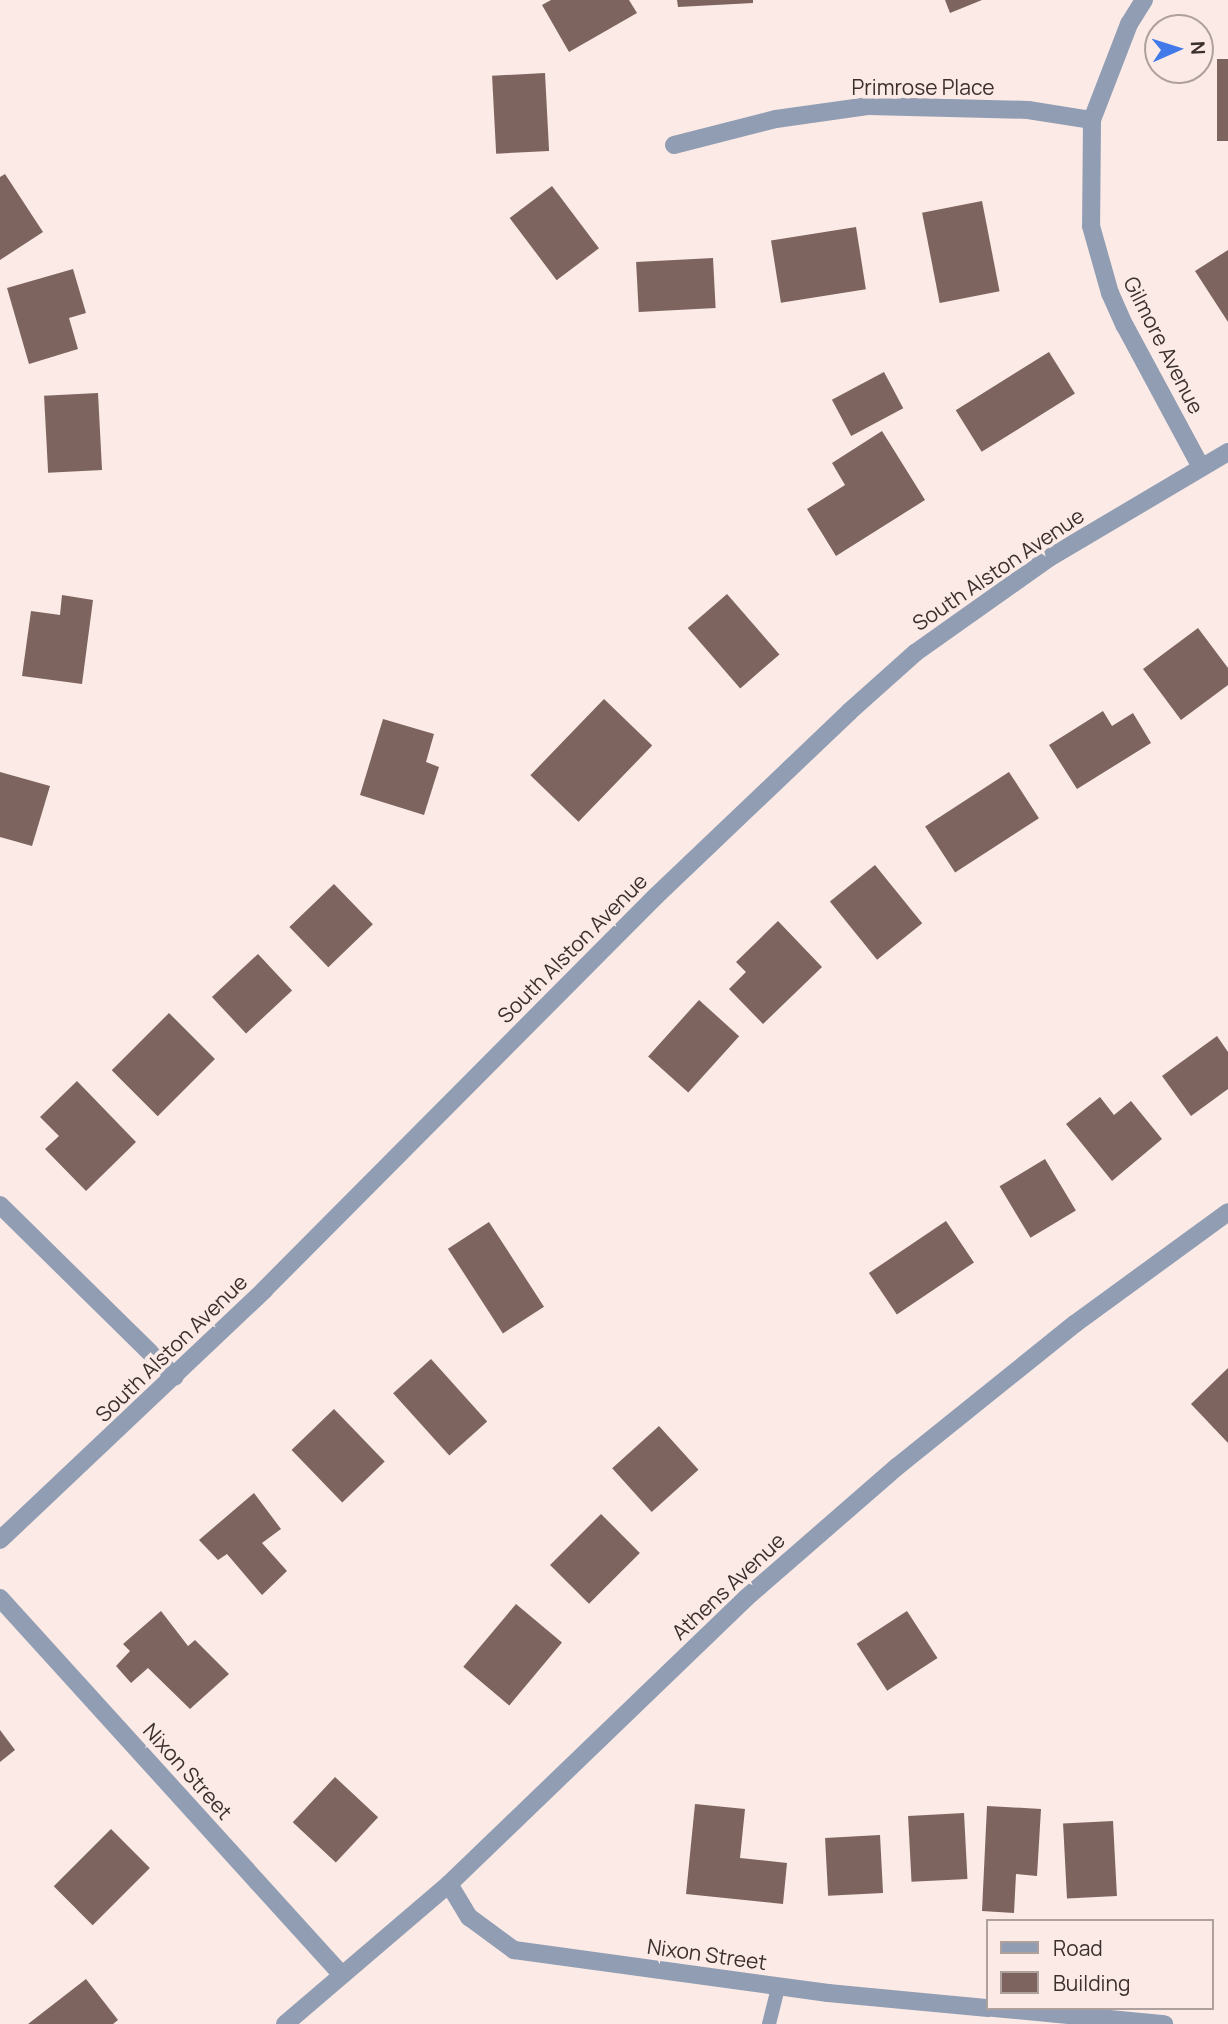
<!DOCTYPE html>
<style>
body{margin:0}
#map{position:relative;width:1228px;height:2024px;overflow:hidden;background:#fbeae6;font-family:Manrope,sans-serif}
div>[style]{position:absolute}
.building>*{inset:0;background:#7d645f;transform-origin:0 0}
.service>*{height:14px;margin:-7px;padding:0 7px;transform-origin:7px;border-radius:7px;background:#909db3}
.minor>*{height:18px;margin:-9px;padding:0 9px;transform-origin:9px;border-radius:9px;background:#909db3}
.tertiary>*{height:18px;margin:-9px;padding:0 9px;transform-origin:9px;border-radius:9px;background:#909db3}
span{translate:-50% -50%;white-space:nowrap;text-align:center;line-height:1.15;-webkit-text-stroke:7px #fbeae6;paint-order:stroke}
.street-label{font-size:21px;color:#3b302d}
.legend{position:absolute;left:986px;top:1919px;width:228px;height:91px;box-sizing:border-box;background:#fbeae6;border:2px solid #aea09c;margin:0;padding:9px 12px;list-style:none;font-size:21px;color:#3b302d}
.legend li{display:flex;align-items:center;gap:14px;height:35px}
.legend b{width:35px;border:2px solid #aea09c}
.north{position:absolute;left:1144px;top:14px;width:70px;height:70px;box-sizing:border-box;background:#fbeae6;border:2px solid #aea09c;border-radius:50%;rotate:87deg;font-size:19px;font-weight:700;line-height:28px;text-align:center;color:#3b302d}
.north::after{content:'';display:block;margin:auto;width:24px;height:32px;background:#4279e9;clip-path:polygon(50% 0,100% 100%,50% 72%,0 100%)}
</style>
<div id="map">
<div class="building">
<i style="clip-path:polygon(551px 0,629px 0,637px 13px,569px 52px,542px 5px)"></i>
<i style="clip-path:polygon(677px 0,753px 0,753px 3px,678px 7px)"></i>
<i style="clip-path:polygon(945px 0,982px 0,950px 13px)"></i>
<i style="left:1217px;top:59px;width:11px;height:82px"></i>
<i style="left:545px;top:73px;width:78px;height:53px;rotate:87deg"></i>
<i style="clip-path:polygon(5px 174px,43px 232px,0 260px,0 177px)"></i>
<i style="left:552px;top:186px;width:78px;height:53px;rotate:53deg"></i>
<i style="left:982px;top:201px;width:92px;height:61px;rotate:79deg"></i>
<i style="left:856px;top:227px;width:63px;height:86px;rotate:81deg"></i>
<i style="clip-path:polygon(1228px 250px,1228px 322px,1195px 271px)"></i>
<i style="left:713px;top:258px;width:50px;height:77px;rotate:87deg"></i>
<i style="clip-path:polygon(73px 269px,86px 313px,69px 318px,78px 349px,29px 364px,7px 288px)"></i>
<i style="left:1049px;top:352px;width:49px;height:110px;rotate:58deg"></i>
<i style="left:884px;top:372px;width:41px;height:59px;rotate:62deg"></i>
<i style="left:98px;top:393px;width:77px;height:54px;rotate:87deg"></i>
<i style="clip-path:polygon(882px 431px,925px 500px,836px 556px,807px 509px,845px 485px,832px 463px)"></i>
<i style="left:727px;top:594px;width:80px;height:52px;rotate:49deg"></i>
<i style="clip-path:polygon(62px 595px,93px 600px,82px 684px,22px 676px,31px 611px,60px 615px)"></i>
<i style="clip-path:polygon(1198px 628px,1228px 668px,1228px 685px,1181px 720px,1143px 669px)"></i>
<i style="left:604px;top:699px;width:67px;height:106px;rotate:44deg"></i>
<i style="clip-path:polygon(1103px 711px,1112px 726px,1133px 713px,1151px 743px,1077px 789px,1049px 745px)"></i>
<i style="clip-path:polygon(383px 719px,434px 734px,426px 762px,439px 767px,424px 815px,360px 795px)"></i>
<i style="clip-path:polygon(0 772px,50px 786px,32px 846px,0 837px)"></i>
<i style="left:1009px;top:772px;width:55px;height:100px;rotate:57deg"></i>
<i style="left:875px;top:865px;width:75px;height:58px;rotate:51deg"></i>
<i style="left:334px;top:884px;width:56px;height:62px;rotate:46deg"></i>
<i style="clip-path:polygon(778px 921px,822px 967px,763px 1024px,729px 989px,746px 972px,736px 962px)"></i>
<i style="left:258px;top:954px;width:50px;height:63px;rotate:47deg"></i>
<i style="left:699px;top:1000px;width:54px;height:76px;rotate:42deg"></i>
<i style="left:169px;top:1013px;width:65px;height:81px;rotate:45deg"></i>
<i style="clip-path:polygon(1217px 1036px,1228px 1052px,1228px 1089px,1191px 1116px,1162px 1076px)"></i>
<i style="clip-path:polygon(77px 1081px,136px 1142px,86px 1191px,45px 1149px,59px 1136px,40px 1117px)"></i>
<i style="clip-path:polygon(1100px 1097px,1114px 1115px,1131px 1101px,1162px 1139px,1112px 1181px,1066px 1124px)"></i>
<i style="left:1045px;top:1159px;width:60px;height:53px;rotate:59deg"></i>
<i style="left:946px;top:1221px;width:50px;height:93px;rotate:56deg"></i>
<i style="left:489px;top:1222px;width:101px;height:49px;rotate:57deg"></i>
<i style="left:431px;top:1359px;width:84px;height:51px;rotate:48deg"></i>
<i style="clip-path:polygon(1228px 1368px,1228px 1443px,1191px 1404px)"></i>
<i style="left:334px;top:1409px;width:73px;height:59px;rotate:46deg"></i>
<i style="left:659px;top:1426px;width:59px;height:63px;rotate:48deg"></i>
<i style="clip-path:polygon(254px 1493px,281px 1529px,262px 1543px,287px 1571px,262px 1595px,227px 1554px,218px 1560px,199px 1540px)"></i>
<i style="left:601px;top:1514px;width:55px;height:72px;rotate:45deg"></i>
<i style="left:516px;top:1604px;width:60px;height:82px;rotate:40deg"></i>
<i style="clip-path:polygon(161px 1611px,188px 1646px,195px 1640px,229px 1674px,190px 1709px,148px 1668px,131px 1683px,116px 1666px,130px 1651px,123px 1644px)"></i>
<i style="left:907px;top:1611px;width:56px;height:60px;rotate:57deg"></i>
<i style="clip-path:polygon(0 1730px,15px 1750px,0 1762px)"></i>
<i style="left:335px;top:1777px;width:59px;height:62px;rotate:43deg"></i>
<i style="clip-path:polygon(695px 1804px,745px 1809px,740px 1858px,787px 1863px,783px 1904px,686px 1894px)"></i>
<i style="clip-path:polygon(987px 1806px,1041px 1809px,1037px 1876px,1016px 1874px,1014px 1913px,982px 1911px)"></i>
<i style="left:964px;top:1813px;width:66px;height:56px;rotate:87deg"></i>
<i style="left:1113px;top:1821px;width:75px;height:50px;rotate:87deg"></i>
<i style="left:111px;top:1829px;width:55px;height:81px;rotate:45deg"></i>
<i style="left:880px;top:1835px;width:58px;height:55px;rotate:87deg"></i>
<i style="clip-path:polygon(86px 1979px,118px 2020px,113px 2024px,28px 2024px)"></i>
</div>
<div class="service">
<i style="left:769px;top:2024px;width:38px;rotate:-76deg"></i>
</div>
<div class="minor">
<i style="left:1144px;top:0;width:28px;rotate:122deg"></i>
<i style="left:1129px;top:24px;width:103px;rotate:111.1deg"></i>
<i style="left:1092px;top:120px;width:106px;rotate:90.5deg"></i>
<i style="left:1091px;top:226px;width:70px;rotate:74.2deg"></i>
<i style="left:1110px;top:293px;width:36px;rotate:66deg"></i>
<i style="left:1125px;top:326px;width:160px;rotate:61.7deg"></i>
<i style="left:674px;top:145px;width:105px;rotate:-14.3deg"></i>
<i style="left:776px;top:119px;width:94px;rotate:-8deg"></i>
<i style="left:869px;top:106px;width:159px;rotate:1.4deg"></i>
<i style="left:1028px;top:110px;width:65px;rotate:8.9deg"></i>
<i style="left:0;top:1205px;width:245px;rotate:44.5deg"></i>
<i style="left:0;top:1598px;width:509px;rotate:47.79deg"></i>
<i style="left:449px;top:1884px;width:39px;rotate:59deg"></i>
<i style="left:469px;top:1917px;width:56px;rotate:36.3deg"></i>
<i style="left:514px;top:1950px;width:317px;rotate:7.8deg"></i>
<i style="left:828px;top:1993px;width:161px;rotate:5.4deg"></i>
<i style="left:994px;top:2008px;width:171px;rotate:5.4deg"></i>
<i style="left:285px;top:2024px;width:216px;rotate:-40.5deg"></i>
<i style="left:449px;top:1884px;width:412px;rotate:-43.9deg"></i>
<i style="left:746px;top:1598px;width:201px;rotate:-41deg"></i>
<i style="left:898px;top:1466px;width:228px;rotate:-38.8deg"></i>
<i style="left:1076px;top:1323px;width:188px;rotate:-36.1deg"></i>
</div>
<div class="tertiary">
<i style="left:0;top:1540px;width:364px;rotate:-43.4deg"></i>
<i style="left:264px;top:1290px;width:556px;rotate:-45.15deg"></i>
<i style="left:656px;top:896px;width:267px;rotate:-43.6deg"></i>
<i style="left:849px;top:712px;width:89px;rotate:-41.8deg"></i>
<i style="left:915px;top:653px;width:164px;rotate:-35.3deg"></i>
<i style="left:1049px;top:558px;width:208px;rotate:-30.6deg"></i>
</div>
<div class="street-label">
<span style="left:923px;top:87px">Primrose Place</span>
<span style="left:1164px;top:345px;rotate:63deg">Gilmore Avenue</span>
<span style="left:998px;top:569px;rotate:-34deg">South Alston Avenue</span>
<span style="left:572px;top:948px;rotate:-45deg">South Alston Avenue</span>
<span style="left:171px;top:1348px;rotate:-44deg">South Alston Avenue</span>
<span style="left:728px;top:1586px;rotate:-43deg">Athens Avenue</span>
<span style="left:188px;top:1771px;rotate:48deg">Nixon Street</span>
<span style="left:707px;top:1954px;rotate:8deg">Nixon Street</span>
</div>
<ul class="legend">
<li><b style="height:9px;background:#909db3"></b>Road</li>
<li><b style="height:19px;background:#7d645f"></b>Building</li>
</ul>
<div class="north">N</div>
</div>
